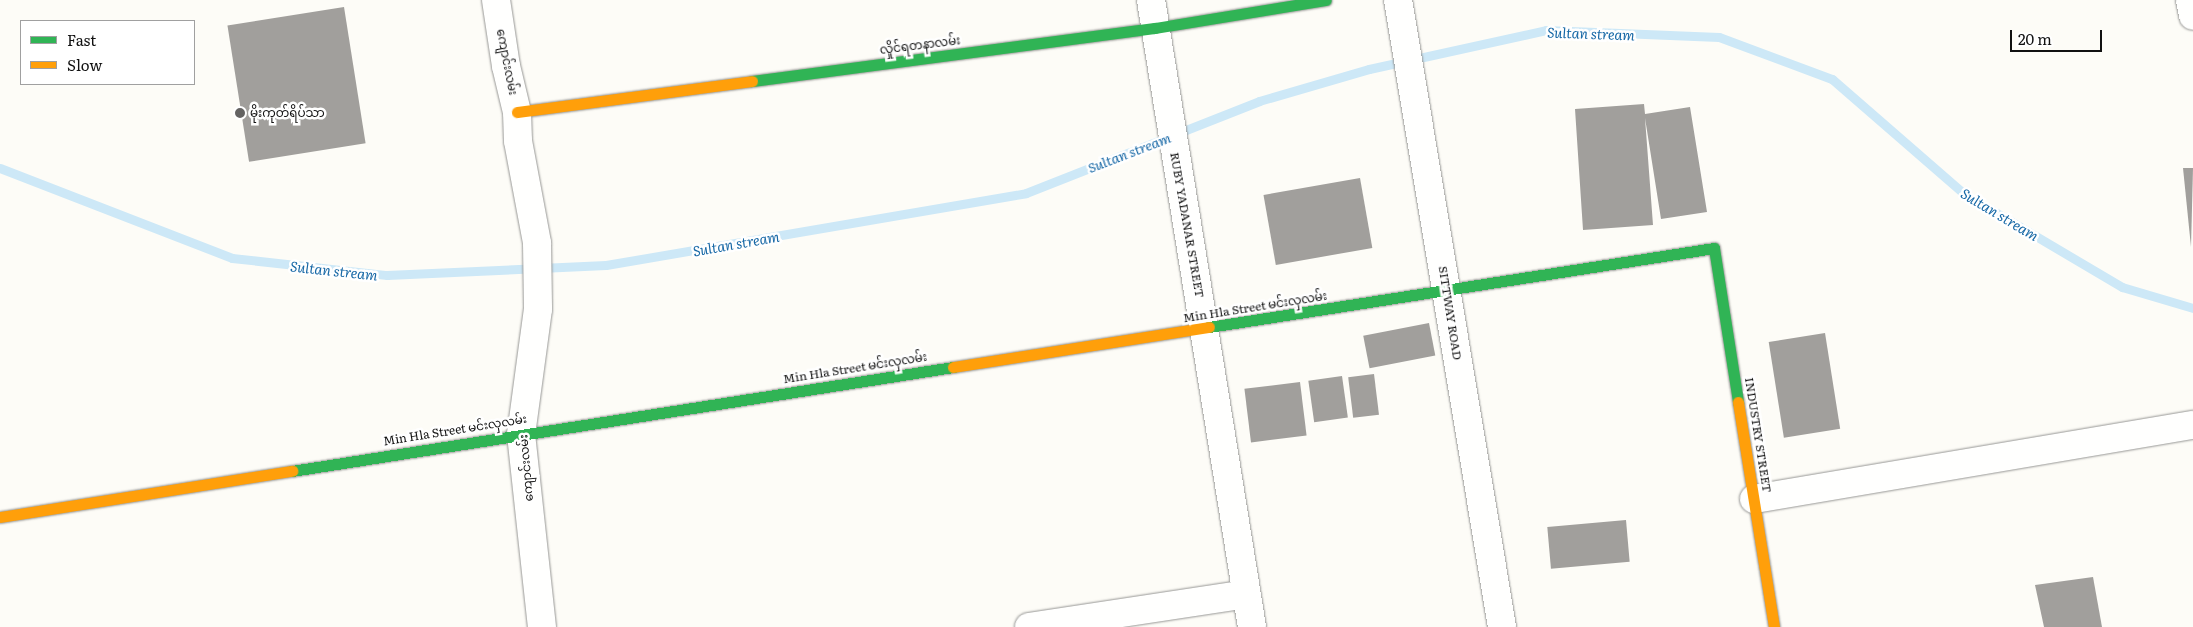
<!DOCTYPE html>
<meta charset="utf-8">
<style>
body{margin:0}
#map{position:relative;width:2193px;height:627px;overflow:hidden;background:#fdfcf7;font-family:Literata,"Noto Sans Myanmar",serif}
div>[style]{position:absolute}
.stream>*{height:9px;margin:-4.5px;padding:0 4.5px;transform-origin:4.5px;border-radius:4.5px;background:#cde8f7}
.building>*{inset:0;background:#a19f9c;transform-origin:0 0}
.roads{filter:drop-shadow(0 0 1px #979795) drop-shadow(0 0 1px #979795)}
.street>*{height:28px;margin:-14px;padding:0 14px;transform-origin:14px;border-radius:14px;background:#fffffe}
.fast>*{height:11px;margin:-5.5px;padding:0 5.5px;transform-origin:5.5px;border-radius:5.5px;background:#30b455}
.slow>*{height:11px;margin:-5.5px;padding:0 5.5px;transform-origin:5.5px;border-radius:5.5px;background:#ff9f0a}
.dots>*{width:14px;height:14px;translate:-50% -50%;box-sizing:border-box;border:2px solid #fff;border-radius:50%}
span{translate:-50% -50%;white-space:nowrap;text-align:center;line-height:1.15;-webkit-text-stroke:5px #fff;paint-order:stroke}
.street-label{font-size:12px;color:#111}
.poi-label{font-size:12px;color:#111}
.left{translate:0 -50%;text-align:left}
.water-label{font-size:14px;color:#1768a6;font-style:italic}
.legend{position:absolute;left:20px;top:20px;width:175px;height:65px;box-sizing:border-box;background:#fff;border:1px solid #a0a0a0;margin:0;padding:6px 9px;list-style:none;font-size:15px;color:#111}
.legend li{display:flex;align-items:center;gap:10px;height:25px}
.legend b{width:25px;border:1px solid #a0a0a0}
.scale{position:absolute;left:2010px;top:30px;width:92px;height:22px;box-sizing:border-box;border:2px solid #111;border-top:0;padding-left:6px;font-size:15px;line-height:18px;white-space:nowrap;color:#111;-webkit-text-stroke:4px #fff;paint-order:stroke}
</style>
<div id="map">
<div class="stream">
<i style="left:0;top:168px;width:249px;rotate:21.2deg"></i>
<i style="left:232px;top:258px;width:156px;rotate:6.3deg"></i>
<i style="left:387px;top:275px;width:219px;rotate:-2.6deg"></i>
<i style="left:606px;top:265px;width:426px;rotate:-9.7deg"></i>
<i style="left:1026px;top:193px;width:251px;rotate:-21.5deg"></i>
<i style="left:1259px;top:101px;width:115px;rotate:-16.2deg"></i>
<i style="left:1369px;top:69px;width:181px;rotate:-12.4deg"></i>
<i style="left:1546px;top:30px;width:173px;rotate:2.3deg"></i>
<i style="left:1719px;top:37px;width:121px;rotate:20.4deg"></i>
<i style="left:1832px;top:79px;width:174px;rotate:41deg"></i>
<i style="left:1963px;top:193px;width:185px;rotate:30.6deg"></i>
<i style="left:2122px;top:287px;width:74px;rotate:16.5deg"></i>
</div>
<div class="building">
<i style="left:344px;top:7px;width:138px;height:118px;rotate:81deg"></i>
<i style="clip-path:polygon(1644px 104px,1645px 114px,1690px 107px,1707px 212px,1661px 219px,1645px 118px,1653px 225px,1583px 230px,1575px 109px)"></i>
<i style="clip-path:polygon(2183px 168px,2193px 168px,2191px 247px)"></i>
<i style="left:1360px;top:178px;width:71px;height:98px;rotate:80deg"></i>
<i style="left:1429px;top:323px;width:33px;height:67px;rotate:79deg"></i>
<i style="left:1825px;top:333px;width:97px;height:57px;rotate:81deg"></i>
<i style="left:1374px;top:374px;width:41px;height:26px;rotate:83deg"></i>
<i style="left:1342px;top:376px;width:42px;height:34px;rotate:82deg"></i>
<i style="left:1300px;top:382px;width:54px;height:56px;rotate:83deg"></i>
<i style="left:1626px;top:520px;width:42px;height:79px;rotate:85deg"></i>
<i style="clip-path:polygon(2093px 577px,2102px 627px,2044px 627px,2035px 585px)"></i>
</div>
<div class="roads">
<div class="street">
<i style="left:496px;top:0;width:67px;rotate:81.4deg"></i>
<i style="left:506px;top:66px;width:47px;rotate:76.6deg"></i>
<i style="left:517px;top:112px;width:29px;rotate:88deg"></i>
<i style="left:518px;top:141px;width:104px;rotate:79.4deg"></i>
<i style="left:537px;top:243px;width:66px;rotate:89.1deg"></i>
<i style="left:538px;top:309px;width:126px;rotate:97.7deg"></i>
<i style="left:521px;top:434px;width:194px;rotate:83.8deg"></i>
<i style="left:1151px;top:0;width:635px;rotate:80.85deg"></i>
<i style="left:1398px;top:0;width:636px;rotate:80.58deg"></i>
<i style="left:2190px;top:0;width:16px;rotate:79deg"></i>
<i style="left:1754px;top:499px;width:445px;rotate:-9.6deg"></i>
<i style="left:1029px;top:627px;width:219px;rotate:-8.6deg"></i>
</div>
<div class="fast">
<i style="left:752px;top:81px;width:406px;rotate:-7.5deg"></i>
<i style="left:1155px;top:28px;width:173px;rotate:-9.3deg"></i>
<i style="left:1209px;top:327px;width:511px;rotate:-8.89deg"></i>
<i style="left:1714px;top:248px;width:156px;rotate:81.1deg"></i>
<i style="left:292px;top:471px;width:669px;rotate:-8.94deg"></i>
</div>
<div class="slow">
<i style="left:517px;top:112px;width:237px;rotate:-7.5deg"></i>
<i style="left:953px;top:367px;width:259px;rotate:-8.9deg"></i>
<i style="left:1738px;top:402px;width:228px;rotate:80.9deg"></i>
<i style="left:0;top:517px;width:296px;rotate:-9deg"></i>
</div>
</div>
<div class="dots">
<i style="left:240px;top:113px;background:#646362"></i>
</div>
<div class="street-label">
<span style="left:920px;top:45px;rotate:-7deg">လှိုင်ရတနာလမ်း</span>
<span style="left:507px;top:62px;rotate:79deg">ကျောင်းလမ်း</span>
<span style="left:1187px;top:225px;rotate:80deg">RUBY YADANAR STREET</span>
<span style="left:1255px;top:307px;rotate:-9deg">Min Hla Street မင်းလှလမ်း</span>
<span style="left:1450px;top:313px;rotate:81deg">SITTWAY ROAD</span>
<span style="left:855px;top:368px;rotate:-9deg">Min Hla Street မင်းလှလမ်း</span>
<span style="left:455px;top:430px;rotate:-9deg">Min Hla Street မင်းလှလမ်း</span>
<span style="left:1758px;top:435px;rotate:81deg">INDUSTRY STREET</span>
<span style="left:526px;top:468px;rotate:-95deg">ကျောင်းလမ်း</span>
</div>
<div class="poi-label">
<span class="left" style="left:250px;top:113px">မိုးကုတ်ရိပ်သာ</span>
</div>
<div class="water-label">
<span style="left:1591px;top:33px;rotate:2deg">Sultan stream</span>
<span style="left:1129px;top:152px;rotate:-21deg">Sultan stream</span>
<span style="left:2000px;top:214px;rotate:31deg">Sultan stream</span>
<span style="left:736px;top:243px;rotate:-10deg">Sultan stream</span>
<span style="left:334px;top:270px;rotate:6deg">Sultan stream</span>
</div>
<ul class="legend">
<li><b style="height:6px;background:#30b455"></b>Fast</li>
<li><b style="height:6px;background:#ff9f0a"></b>Slow</li>
</ul>
<div class="scale">20 m</div>
</div>
